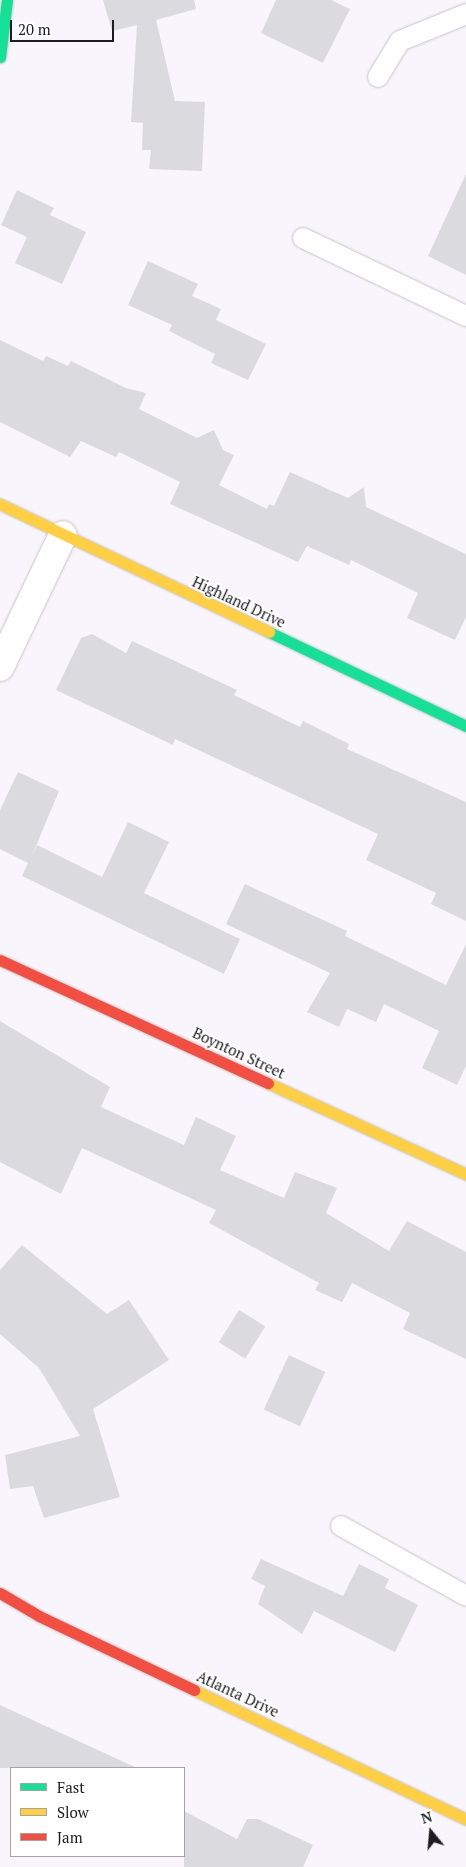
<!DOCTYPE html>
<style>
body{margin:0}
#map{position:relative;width:466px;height:1867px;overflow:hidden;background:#f8f6fc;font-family:"PT Serif",serif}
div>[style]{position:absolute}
.building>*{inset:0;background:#dbdadf;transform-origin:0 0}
.roads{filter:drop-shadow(0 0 1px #c5c4c8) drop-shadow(0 0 1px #c5c4c8)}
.lane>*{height:20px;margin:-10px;padding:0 10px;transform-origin:10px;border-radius:10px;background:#fefeff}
.street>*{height:28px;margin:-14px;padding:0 14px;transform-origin:14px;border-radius:14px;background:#fefeff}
.fast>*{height:11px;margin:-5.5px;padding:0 5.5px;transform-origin:5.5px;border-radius:5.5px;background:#16e098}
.slow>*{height:11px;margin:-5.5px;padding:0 5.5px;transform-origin:5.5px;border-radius:5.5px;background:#ffcf43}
.jam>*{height:11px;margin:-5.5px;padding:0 5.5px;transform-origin:5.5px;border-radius:5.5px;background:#f24e42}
span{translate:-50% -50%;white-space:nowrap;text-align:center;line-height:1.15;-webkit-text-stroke:4px #fff;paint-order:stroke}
.street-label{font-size:15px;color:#1d1c1f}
.legend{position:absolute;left:10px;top:1767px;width:175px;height:90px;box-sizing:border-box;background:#fff;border:1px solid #a5a4a5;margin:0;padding:6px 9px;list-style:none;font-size:15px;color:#1d1c1f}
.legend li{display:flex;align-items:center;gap:10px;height:25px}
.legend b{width:25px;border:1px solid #a5a4a5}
.north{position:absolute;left:406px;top:1807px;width:50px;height:50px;-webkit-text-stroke:4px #fff;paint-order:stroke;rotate:343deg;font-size:14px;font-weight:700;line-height:20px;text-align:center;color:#1d1c1f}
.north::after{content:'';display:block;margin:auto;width:18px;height:22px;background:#1d1c1f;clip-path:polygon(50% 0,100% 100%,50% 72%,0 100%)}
.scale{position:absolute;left:10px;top:20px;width:104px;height:22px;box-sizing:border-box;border:2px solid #1d1c1f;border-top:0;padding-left:6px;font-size:15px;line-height:18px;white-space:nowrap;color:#1d1c1f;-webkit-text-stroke:4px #fff;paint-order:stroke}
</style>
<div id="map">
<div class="building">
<i style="clip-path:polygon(103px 0,194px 0,196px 9px,156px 20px,175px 101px,205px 102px,202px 171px,149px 169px,151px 150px,142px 150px,143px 123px,131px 122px,137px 25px,112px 31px)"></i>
<i style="clip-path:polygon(276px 0,331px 0,350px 9px,323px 63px,261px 33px)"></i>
<i style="clip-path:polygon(466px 174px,466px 275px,428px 256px)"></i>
<i style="clip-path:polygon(17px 190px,54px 208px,50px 215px,86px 232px,62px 284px,15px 263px,27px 237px,1px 225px)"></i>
<i style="clip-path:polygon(148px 261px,198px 284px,192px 296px,221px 309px,216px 320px,266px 344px,248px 380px,211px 363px,215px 354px,169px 331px,172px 325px,128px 305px)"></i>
<i style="clip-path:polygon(0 340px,43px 361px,46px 356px,68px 366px,71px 361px,126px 388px,146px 393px,139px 409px,197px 438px,214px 430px,223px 450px,234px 455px,219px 485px,267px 509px,269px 504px,274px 506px,290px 472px,348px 498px,364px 487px,366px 507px,466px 554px,466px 617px,455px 640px,407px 618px,418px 593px,351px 560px,349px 565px,307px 546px,298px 562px,170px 504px,180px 482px,119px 452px,116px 457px,81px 441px,70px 457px,0 422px)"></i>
<i style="clip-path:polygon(92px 634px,126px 653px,132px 641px,237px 690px,234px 695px,300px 727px,303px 721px,349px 744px,347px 749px,466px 802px,466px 921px,431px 904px,436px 893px,366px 860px,378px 834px,175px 739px,173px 745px,56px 690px,81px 638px)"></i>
<i style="clip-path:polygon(18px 772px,59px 791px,30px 860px,37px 845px,102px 877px,128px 822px,169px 842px,144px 893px,240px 939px,224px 974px,22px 876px,28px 863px,0 849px,0 810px)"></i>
<i style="clip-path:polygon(245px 884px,347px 931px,345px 936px,446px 985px,466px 944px,466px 1066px,457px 1085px,422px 1068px,439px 1031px,384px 1004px,376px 1022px,347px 1009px,339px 1027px,307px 1012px,330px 973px,226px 924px)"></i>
<i style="clip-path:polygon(0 1021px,110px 1087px,101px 1107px,184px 1145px,196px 1117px,236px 1136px,220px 1170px,284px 1198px,295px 1172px,337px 1188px,326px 1213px,389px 1251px,407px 1221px,466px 1252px,466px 1359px,403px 1329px,410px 1313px,352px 1283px,342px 1302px,315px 1290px,319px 1283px,209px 1223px,216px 1210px,82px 1148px,61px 1194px,0 1162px)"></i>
<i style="clip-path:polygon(22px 1245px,107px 1314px,129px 1300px,169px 1360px,93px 1409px,120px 1497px,44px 1518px,33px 1486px,10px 1489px,5px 1455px,80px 1436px,39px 1368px,0 1334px,0 1270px)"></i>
<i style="left:239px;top:1310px;width:31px;height:38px;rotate:32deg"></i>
<i style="left:289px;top:1355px;width:40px;height:60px;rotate:25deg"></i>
<i style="clip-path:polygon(261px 1559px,343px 1596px,359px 1564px,389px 1579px,385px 1588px,418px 1605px,395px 1652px,314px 1611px,302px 1634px,258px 1604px,265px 1586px,251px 1579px)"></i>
<i style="clip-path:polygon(0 1705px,137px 1768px,0 1768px)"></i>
<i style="clip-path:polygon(184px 1811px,237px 1839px,247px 1819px,258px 1819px,313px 1845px,303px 1867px,184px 1867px)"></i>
</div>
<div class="roads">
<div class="lane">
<i style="left:378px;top:77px;width:42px;rotate:-58.6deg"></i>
<i style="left:400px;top:41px;width:71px;rotate:-22.2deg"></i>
<i style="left:303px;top:238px;width:181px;rotate:25.6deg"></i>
<i style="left:341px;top:1526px;width:143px;rotate:29.2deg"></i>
</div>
<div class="street">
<i style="left:0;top:667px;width:146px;rotate:-64.5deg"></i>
</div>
<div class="fast">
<i style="left:0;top:57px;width:57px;rotate:-83deg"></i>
<i style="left:269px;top:632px;width:218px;rotate:25.5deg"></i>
</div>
<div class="slow">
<i style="left:0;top:504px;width:298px;rotate:25.4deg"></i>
<i style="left:268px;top:1083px;width:218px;rotate:24.7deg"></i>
<i style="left:194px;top:1690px;width:301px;rotate:25.4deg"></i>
</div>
<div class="jam">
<i style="left:0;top:960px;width:295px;rotate:24.7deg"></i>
<i style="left:0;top:1593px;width:45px;rotate:30.5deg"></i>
<i style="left:39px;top:1616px;width:172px;rotate:25.5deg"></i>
</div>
</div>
<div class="street-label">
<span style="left:239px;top:602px;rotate:25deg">Highland Drive</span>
<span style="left:239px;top:1053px;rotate:25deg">Boynton Street</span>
<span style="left:238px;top:1694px;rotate:25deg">Atlanta Drive</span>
</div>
<ul class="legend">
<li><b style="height:6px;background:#16e098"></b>Fast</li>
<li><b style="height:6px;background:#ffcf43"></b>Slow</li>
<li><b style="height:6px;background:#f24e42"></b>Jam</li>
</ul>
<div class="north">N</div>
<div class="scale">20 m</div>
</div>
